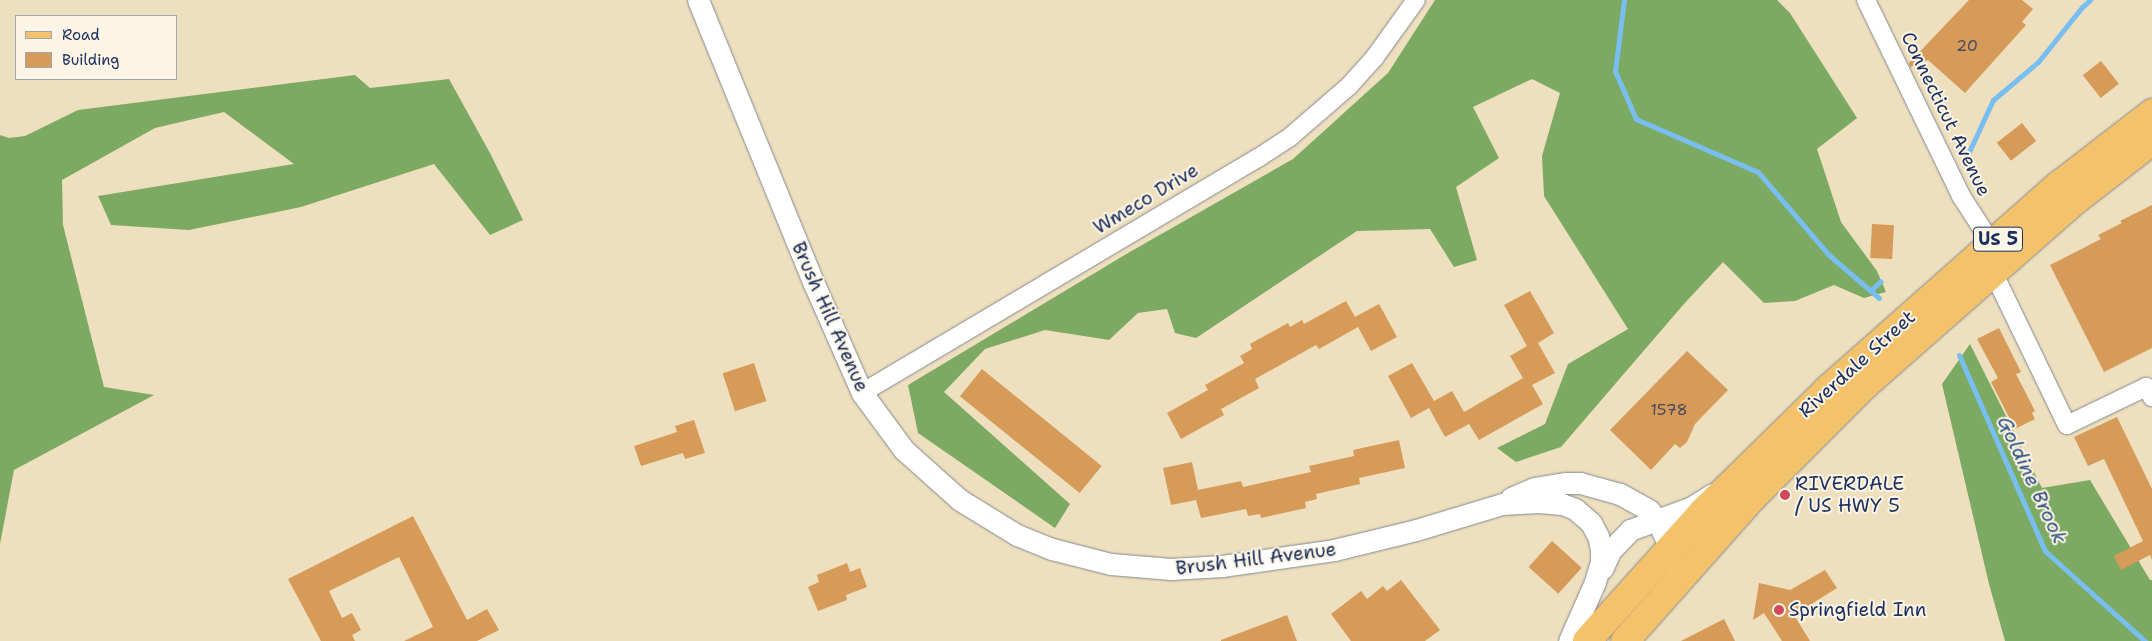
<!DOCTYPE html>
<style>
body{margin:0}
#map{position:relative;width:2152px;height:641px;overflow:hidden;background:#eee0be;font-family:"Shantell Sans",sans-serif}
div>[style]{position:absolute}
.forest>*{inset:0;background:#7daa62}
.stream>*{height:5px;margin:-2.5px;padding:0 2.5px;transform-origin:2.5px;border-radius:2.5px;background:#79bef0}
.building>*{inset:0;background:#d69a59;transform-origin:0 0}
.roads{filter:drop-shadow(0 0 1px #84888e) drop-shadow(0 0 1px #84888e)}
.minor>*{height:18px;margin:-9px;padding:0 9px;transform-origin:9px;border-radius:9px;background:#fff}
.tertiary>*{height:21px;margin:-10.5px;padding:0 10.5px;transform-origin:10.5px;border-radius:10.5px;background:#fff}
.primary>*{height:28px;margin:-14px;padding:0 14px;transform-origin:14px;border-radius:14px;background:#f3c26a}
.dots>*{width:14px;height:14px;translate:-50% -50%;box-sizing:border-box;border:2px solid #fcf5e5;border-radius:50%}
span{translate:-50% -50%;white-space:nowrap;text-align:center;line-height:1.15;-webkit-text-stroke:4px #fcf5e5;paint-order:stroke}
.number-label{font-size:16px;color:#4a4a5d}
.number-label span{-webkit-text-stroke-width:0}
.shield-label span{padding:1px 4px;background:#fcf5e5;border:1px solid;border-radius:4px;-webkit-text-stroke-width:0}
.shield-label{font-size:18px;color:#1b2f5e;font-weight:700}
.street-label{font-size:19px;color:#1b2f5e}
.poi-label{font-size:19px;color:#1b2f5e}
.left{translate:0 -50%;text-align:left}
.water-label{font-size:20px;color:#325382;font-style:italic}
.legend{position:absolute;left:15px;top:15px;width:162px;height:65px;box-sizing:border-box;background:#fcf5e5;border:1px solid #a2a6af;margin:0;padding:6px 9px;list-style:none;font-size:15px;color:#1b2f5e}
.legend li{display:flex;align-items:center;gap:10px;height:25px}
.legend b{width:25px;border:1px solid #a2a6af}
</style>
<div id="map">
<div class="forest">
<i style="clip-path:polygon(1435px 0,1777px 0,1790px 13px,1857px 118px,1817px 149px,1841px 222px,1877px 271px,1886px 292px,1864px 298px,1834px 285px,1795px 301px,1764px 303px,1723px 262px,1683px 305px,1561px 447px,1516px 462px,1497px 448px,1545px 424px,1568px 364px,1628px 329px,1544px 196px,1542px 156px,1560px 93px,1532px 79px,1473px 107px,1499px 158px,1456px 187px,1477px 260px,1454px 267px,1430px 229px,1357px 231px,1196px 338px,1175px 333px,1167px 309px,1138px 313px,1109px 340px,1045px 330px,985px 349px,944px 392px,1070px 504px,1055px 528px,918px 433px,908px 385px,1128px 253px,1293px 159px,1388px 73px)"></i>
<i style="clip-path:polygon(355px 75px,370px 88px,449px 79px,490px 153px,523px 220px,490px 235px,434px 164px,301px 207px,189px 230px,111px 225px,98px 196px,294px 164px,224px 112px,155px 128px,62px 180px,63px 225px,104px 387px,154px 395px,14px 470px,0 544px,0 135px,9px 138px,25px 136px,78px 110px)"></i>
<i style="clip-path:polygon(1970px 344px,2042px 488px,2090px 480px,2150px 580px,2152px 580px,2152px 641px,2005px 641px,1989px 584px,1942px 384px)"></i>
</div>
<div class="stream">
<i style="left:1624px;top:0;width:72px;rotate:97.2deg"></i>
<i style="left:1615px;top:71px;width:52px;rotate:66.4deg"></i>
<i style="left:1636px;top:119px;width:133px;rotate:23.5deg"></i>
<i style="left:1758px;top:172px;width:109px;rotate:49.5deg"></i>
<i style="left:1829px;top:255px;width:66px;rotate:40.7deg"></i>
<i style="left:1968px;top:154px;width:60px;rotate:-65.2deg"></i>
<i style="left:1993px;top:100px;width:59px;rotate:-40.2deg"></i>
<i style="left:2038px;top:62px;width:70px;rotate:-51.3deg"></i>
<i style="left:2082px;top:7px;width:11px;rotate:-41deg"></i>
<i style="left:1871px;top:290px;width:13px;rotate:-42deg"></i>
<i style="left:1959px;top:355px;width:214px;rotate:66.3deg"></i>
<i style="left:2045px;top:551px;width:135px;rotate:42deg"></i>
</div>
<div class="building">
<i style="clip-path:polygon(1969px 0,2022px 0,2033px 9px,2022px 22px,2026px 25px,1965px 93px,1928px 60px,1910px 67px,1909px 63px)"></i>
<i style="left:2101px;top:61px;width:29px;height:23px;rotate:52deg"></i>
<i style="left:2022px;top:123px;width:23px;height:32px;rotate:52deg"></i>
<i style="clip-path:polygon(2152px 205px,2152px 348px,2104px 372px,2050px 265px,2101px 239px,2098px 235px,2122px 223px,2120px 221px)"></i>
<i style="left:1872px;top:224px;width:22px;height:34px;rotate:3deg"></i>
<i style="clip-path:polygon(1530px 291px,1554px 333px,1538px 343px,1555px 373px,1532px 385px,1543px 404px,1479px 440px,1469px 424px,1445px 437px,1429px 408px,1411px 418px,1388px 376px,1412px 363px,1434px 401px,1452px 391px,1464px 412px,1523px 378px,1510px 356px,1527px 346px,1504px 305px)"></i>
<i style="clip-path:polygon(1346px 301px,1355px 317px,1379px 304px,1397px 337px,1371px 351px,1358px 327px,1319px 349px,1316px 345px,1255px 379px,1259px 388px,1221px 409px,1224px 415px,1181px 439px,1167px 413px,1208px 390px,1205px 385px,1244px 363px,1240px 356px,1252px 349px,1250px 344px,1288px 323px,1290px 327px,1302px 320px,1304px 324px)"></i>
<i style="clip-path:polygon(1999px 328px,2021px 372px,2016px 374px,2035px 411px,2032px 413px,2035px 419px,2015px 429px,1991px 382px,1998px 378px,1977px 339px)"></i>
<i style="clip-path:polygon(1687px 351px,1728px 390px,1695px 424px,1687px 442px,1680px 448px,1675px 444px,1651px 470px,1610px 430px)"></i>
<i style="left:754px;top:363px;width:40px;height:33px;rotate:72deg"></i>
<i style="left:982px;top:369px;width:154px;height:35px;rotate:39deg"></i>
<i style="clip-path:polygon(2117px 417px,2152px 489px,2152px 560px,2150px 555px,2121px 570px,2114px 556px,2143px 541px,2104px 459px,2088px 466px,2074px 437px)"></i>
<i style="clip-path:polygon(694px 420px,705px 453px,685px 459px,683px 453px,641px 466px,634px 446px,677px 432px,675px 426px)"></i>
<i style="clip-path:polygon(1399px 440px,1405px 468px,1359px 478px,1360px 484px,1316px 494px,1317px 499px,1305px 502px,1306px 508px,1261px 518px,1260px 514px,1248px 516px,1246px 509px,1201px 518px,1196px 500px,1171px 505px,1163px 468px,1192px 462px,1198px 490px,1241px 481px,1243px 487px,1311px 472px,1309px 466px,1354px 456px,1353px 450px)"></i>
<i style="clip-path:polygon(413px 516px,467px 620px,487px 609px,499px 630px,477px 641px,404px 641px,433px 627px,399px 557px,329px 591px,342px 618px,352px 613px,361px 630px,352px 635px,355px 641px,321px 641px,288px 579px)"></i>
<i style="left:1552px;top:541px;width:40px;height:35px;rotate:42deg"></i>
<i style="clip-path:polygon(847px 563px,850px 572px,860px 568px,867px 587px,846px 595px,847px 600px,818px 611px,808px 587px,819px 582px,817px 575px)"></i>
<i style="clip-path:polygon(1825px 570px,1837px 588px,1794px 615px,1810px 641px,1782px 641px,1764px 613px,1753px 620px,1759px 583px,1790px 590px)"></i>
<i style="clip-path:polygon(1401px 580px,1440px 630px,1425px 641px,1351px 641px,1331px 614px,1361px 591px,1367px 599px,1383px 586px,1387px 591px)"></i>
<i style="clip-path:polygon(1287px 615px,1297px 641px,1221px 641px,1221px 640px)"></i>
<i style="clip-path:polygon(1724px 619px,1735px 641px,1681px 641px)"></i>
</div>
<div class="roads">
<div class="minor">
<i style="left:1866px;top:0;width:218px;rotate:64.1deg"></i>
<i style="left:1961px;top:196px;width:57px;rotate:57.1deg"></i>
<i style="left:1993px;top:272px;width:170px;rotate:64.2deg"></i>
<i style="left:2067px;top:425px;width:88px;rotate:-25.7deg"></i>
<i style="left:2146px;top:387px;width:12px;rotate:59deg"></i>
<i style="left:862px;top:393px;width:460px;rotate:-30.7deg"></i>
<i style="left:1258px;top:158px;width:38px;rotate:-33deg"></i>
<i style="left:1290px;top:137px;width:78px;rotate:-40.8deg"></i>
<i style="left:1349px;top:86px;width:39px;rotate:-48deg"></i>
<i style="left:1375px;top:57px;width:70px;rotate:-54.3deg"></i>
</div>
<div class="tertiary">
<i style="left:698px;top:0;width:309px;rotate:67.8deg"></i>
<i style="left:815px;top:286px;width:117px;rotate:66.3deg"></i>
<i style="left:862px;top:393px;width:71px;rotate:53.6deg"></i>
<i style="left:904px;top:450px;width:75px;rotate:41.8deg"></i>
<i style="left:960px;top:500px;width:67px;rotate:31.6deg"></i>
<i style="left:1017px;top:535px;width:38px;rotate:22deg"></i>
<i style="left:1052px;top:549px;width:61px;rotate:14.3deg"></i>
<i style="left:1111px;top:564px;width:60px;rotate:4.8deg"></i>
<i style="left:1171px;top:569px;width:51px;rotate:-3.4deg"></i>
<i style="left:1222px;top:566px;width:113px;rotate:-8.1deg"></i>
<i style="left:1334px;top:550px;width:84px;rotate:-13.7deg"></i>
<i style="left:1416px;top:530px;width:90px;rotate:-16.8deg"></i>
<i style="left:1502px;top:504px;width:36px;rotate:-3deg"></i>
<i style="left:1538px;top:502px;width:24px;rotate:5deg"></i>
<i style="left:1562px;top:504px;width:14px;rotate:21deg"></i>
<i style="left:1575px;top:509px;width:21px;rotate:41deg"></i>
<i style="left:1591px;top:523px;width:15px;rotate:62deg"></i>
<i style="left:1598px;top:536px;width:13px;rotate:77deg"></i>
<i style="left:1601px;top:549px;width:13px;rotate:90deg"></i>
<i style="left:1601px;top:562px;width:21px;rotate:107deg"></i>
<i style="left:1595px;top:582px;width:64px;rotate:113.8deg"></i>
<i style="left:1511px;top:498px;width:25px;rotate:-23deg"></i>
<i style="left:1534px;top:488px;width:32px;rotate:-9deg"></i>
<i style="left:1566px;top:483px;width:14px"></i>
<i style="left:1580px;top:483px;width:41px;rotate:15.4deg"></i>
<i style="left:1620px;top:494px;width:33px;rotate:29deg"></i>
<i style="left:1649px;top:510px;width:13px;rotate:51deg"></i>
<i style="left:1657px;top:520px;width:23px;rotate:65deg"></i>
<i style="left:1667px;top:541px;width:22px;rotate:82deg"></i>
<i style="left:1602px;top:569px;width:21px;rotate:-65deg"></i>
<i style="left:1611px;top:550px;width:28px;rotate:-46deg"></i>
<i style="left:1630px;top:530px;width:66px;rotate:-20.4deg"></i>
<i style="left:1692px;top:507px;width:25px;rotate:-32deg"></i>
</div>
<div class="primary">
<i style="left:1587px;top:641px;width:175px;rotate:-48deg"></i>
<i style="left:1704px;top:511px;width:173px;rotate:-44.5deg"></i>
<i style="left:1827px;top:390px;width:310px;rotate:-41.5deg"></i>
<i style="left:2059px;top:185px;width:118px;rotate:-37.7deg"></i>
<i style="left:1625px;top:641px;width:193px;rotate:-48.4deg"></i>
<i style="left:1753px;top:497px;width:158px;rotate:-45deg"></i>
<i style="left:1865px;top:385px;width:282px;rotate:-41.3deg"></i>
<i style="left:2077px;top:199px;width:95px;rotate:-37.7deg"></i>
</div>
</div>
<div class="dots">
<i style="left:1785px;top:495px;background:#d1495b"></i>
<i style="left:1779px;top:610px;background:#d1495b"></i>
</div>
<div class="number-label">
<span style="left:1967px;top:46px">20</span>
<span style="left:1669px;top:410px">1578</span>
</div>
<div class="shield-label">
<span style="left:1998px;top:239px">US 5</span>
</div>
<div class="street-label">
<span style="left:1946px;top:114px;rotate:64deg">Connecticut Avenue</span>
<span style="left:1146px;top:199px;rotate:-31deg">Wmeco Drive</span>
<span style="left:830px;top:317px;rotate:66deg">Brush Hill Avenue</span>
<span style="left:1857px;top:364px;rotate:-42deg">Riverdale Street</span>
<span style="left:1256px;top:559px;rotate:-7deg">Brush Hill Avenue</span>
</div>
<div class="poi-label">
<span class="left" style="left:1795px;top:495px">RIVERDALE<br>/ US HWY 5</span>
<span class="left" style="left:1789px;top:610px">Springfield Inn</span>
</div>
<div class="water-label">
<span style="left:2032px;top:480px;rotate:65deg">Goldine Brook</span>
</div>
<ul class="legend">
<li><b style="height:6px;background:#f3c26a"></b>Road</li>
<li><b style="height:14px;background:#d69a59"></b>Building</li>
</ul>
</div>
